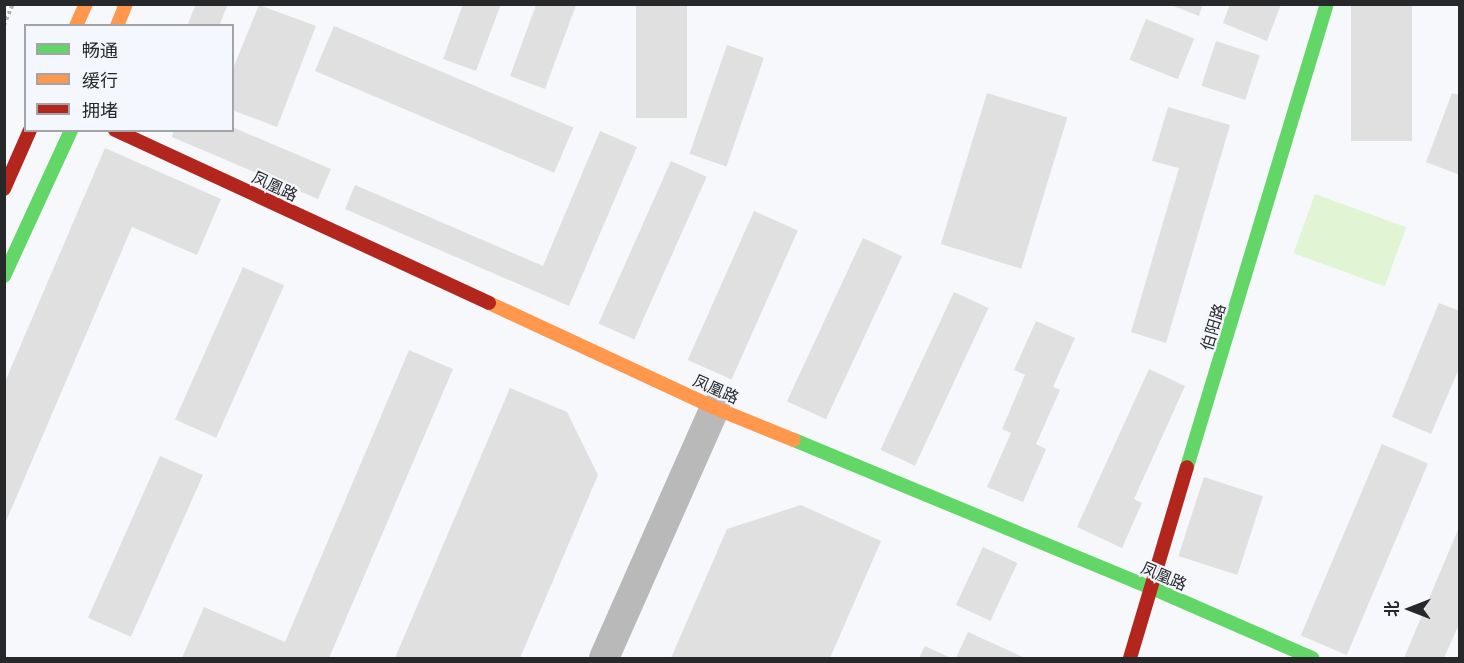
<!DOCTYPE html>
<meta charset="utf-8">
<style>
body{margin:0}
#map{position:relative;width:1464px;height:663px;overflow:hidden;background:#f6f8fb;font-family:"Libre Baskerville","Noto Sans SC",serif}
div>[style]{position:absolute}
.green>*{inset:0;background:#e1f4d3;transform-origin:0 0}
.building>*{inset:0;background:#e0e0e0;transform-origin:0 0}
.path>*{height:4px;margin-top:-2px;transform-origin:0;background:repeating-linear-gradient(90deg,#b2b3b3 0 3px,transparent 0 6px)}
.street>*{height:30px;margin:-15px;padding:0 15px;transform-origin:15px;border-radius:15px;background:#bab9b9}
.fast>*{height:14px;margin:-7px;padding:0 7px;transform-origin:7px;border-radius:7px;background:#63d668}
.slow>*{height:14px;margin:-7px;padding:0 7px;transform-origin:7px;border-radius:7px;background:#ff974d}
.jam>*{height:14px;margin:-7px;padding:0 7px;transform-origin:7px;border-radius:7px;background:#b3261e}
span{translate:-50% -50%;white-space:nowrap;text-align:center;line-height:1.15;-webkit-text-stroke:4.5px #f4f7fd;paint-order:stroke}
.street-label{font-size:16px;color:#27282a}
.frame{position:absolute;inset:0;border:6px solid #27282a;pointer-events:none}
.legend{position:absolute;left:24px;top:24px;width:210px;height:108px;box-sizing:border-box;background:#f4f7fd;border:2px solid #a2a4a9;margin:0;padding:8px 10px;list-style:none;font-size:18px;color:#27282a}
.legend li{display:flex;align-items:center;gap:12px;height:30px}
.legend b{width:30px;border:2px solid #a2a4a9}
.north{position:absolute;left:1380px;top:579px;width:60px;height:60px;-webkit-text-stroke:4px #f4f7fd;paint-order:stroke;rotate:270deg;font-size:16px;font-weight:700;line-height:24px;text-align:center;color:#27282a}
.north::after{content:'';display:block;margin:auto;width:21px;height:27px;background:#27282a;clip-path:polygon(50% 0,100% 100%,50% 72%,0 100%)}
</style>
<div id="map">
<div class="green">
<i style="left:1315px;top:194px;width:97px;height:63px;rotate:20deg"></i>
</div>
<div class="building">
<i style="clip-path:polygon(196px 4px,228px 4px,219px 26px,187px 26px)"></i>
<i style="clip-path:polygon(463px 4px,501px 4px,476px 71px,443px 59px)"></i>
<i style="left:636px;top:4px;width:51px;height:114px"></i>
<i style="clip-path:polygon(1168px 4px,1203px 4px,1199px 16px)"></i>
<i style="clip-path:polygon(1230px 4px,1281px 4px,1267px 41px,1223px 23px)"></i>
<i style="left:1351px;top:4px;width:61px;height:137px"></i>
<i style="clip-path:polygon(259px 5px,316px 26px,277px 127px,232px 110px,232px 71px)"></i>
<i style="clip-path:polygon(536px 5px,576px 5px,545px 89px,510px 76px)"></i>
<i style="left:1146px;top:19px;width:52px;height:44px;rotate:22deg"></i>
<i style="left:334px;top:26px;width:260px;height:49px;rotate:23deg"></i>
<i style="left:1216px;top:41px;width:46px;height:47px;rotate:18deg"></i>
<i style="left:727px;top:45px;width:39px;height:115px;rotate:19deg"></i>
<i style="left:987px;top:93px;width:84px;height:158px;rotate:17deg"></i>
<i style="clip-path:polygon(1452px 93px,1460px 95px,1460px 175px,1426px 162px)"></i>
<i style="clip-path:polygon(1168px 107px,1230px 125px,1166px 343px,1131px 332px,1179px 168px,1152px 161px)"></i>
<i style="clip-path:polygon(232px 127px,331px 169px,318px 199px,172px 137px,174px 130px,232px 130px)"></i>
<i style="clip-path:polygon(600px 131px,637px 147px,569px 306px,345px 209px,355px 185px,543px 266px)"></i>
<i style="clip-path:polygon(105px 148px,221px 199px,197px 255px,132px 227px,4px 526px,4px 384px)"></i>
<i style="left:671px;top:161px;width:39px;height:178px;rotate:24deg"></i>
<i style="left:754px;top:211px;width:48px;height:163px;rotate:24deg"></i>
<i style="left:863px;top:238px;width:43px;height:180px;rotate:25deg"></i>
<i style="left:243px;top:267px;width:45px;height:167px;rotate:24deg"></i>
<i style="left:954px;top:292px;width:38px;height:174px;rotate:25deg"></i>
<i style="clip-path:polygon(1439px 303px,1460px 311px,1460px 366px,1431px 434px,1392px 417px)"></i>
<i style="clip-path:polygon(1036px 321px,1075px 338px,1053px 387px,1060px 390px,1036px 444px,1046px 449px,1023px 502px,987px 487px,1011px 433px,1002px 429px,1025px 375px,1014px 370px)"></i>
<i style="clip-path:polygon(409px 350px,453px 369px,329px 658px,182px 658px,204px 607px,285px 642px)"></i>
<i style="clip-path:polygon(1149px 369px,1185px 386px,1134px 499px,1142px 503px,1122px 548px,1077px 527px)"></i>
<i style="clip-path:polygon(510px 388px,567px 412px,598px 475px,520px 658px,395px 658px)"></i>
<i style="left:1382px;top:444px;width:50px;height:208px;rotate:23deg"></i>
<i style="left:160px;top:456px;width:47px;height:177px;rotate:24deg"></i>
<i style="left:1204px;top:477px;width:62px;height:83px;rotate:18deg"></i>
<i style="clip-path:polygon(801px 505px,881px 541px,830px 658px,671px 658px,727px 529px)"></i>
<i style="clip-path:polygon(1460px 525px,1460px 622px,1444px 658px,1404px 658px)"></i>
<i style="left:983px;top:547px;width:38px;height:64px;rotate:25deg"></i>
<i style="clip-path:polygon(968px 632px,1025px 658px,956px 658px)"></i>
<i style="clip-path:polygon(925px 646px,951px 658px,919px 658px)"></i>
</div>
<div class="path">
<i style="left:4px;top:25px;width:23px;rotate:-67deg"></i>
</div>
<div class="street">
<i style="left:604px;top:658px;width:274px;rotate:-66.1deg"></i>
</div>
<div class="fast">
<i style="left:4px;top:276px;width:161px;rotate:-65.3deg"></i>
<i style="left:794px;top:440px;width:387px;rotate:22.5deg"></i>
<i style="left:1152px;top:588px;width:175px;rotate:23.6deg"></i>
<i style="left:1187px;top:467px;width:484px;rotate:-73.2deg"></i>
</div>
<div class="slow">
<i style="left:76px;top:26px;width:24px;rotate:-66deg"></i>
<i style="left:117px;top:26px;width:24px;rotate:-68deg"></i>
<i style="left:489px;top:303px;width:249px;rotate:24.9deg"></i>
<i style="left:715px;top:408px;width:85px;rotate:22.1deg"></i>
</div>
<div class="jam">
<i style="left:115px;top:130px;width:412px;rotate:24.8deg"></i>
<i style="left:4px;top:189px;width:64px;rotate:-66.2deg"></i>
<i style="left:1130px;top:658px;width:199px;rotate:-73.4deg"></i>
</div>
<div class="street-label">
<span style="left:275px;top:186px;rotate:25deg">凤凰路</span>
<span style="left:1213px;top:327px;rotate:-73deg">伯阳路</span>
<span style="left:716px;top:389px;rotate:24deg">凤凰路</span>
<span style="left:1164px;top:576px;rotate:23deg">凤凰路</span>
</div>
<div class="frame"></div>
<ul class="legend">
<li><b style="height:8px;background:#63d668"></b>畅通</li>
<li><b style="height:8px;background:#ff974d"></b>缓行</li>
<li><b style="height:8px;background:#b3261e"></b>拥堵</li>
</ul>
<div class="north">北</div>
</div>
